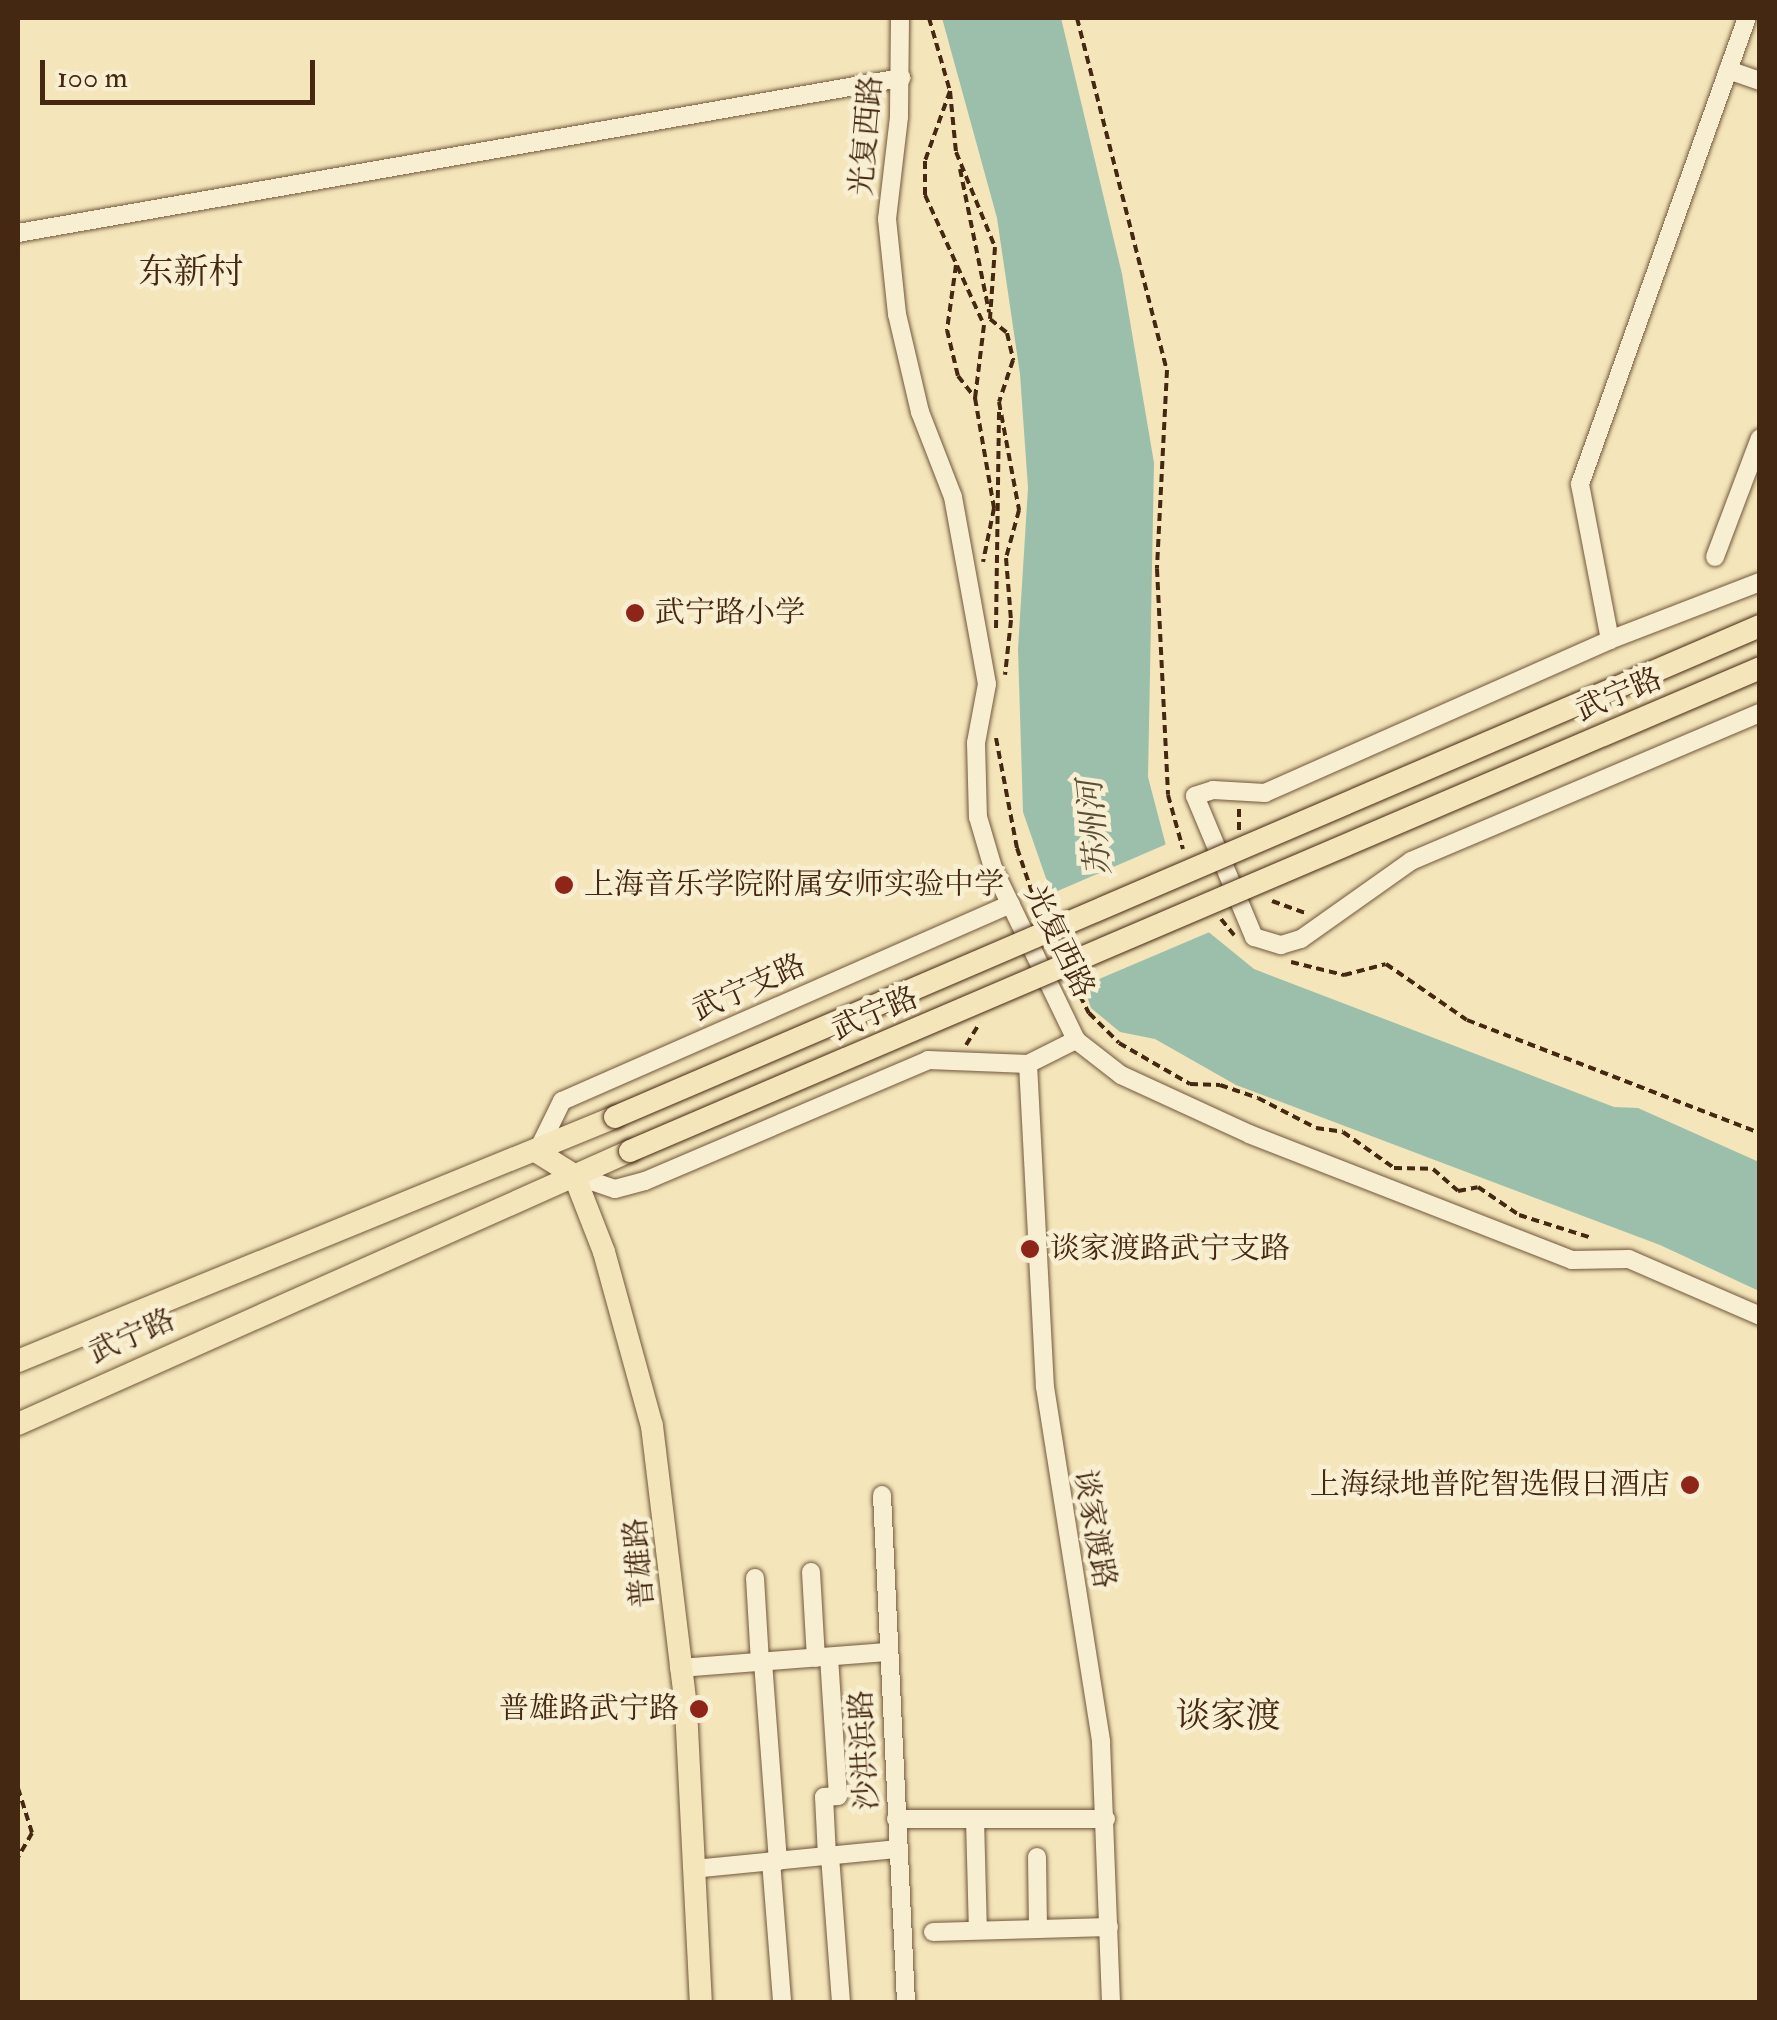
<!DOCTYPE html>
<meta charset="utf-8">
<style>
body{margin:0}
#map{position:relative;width:1777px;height:2020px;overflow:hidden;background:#f4e5ba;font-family:"IM FELL Double Pica","Noto Serif SC",serif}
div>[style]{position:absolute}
.water>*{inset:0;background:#9cbfac}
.pier>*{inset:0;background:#f4e5ba}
.path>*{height:4px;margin-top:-2px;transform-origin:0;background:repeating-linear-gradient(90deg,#452811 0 8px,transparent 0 13px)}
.roads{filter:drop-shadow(0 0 2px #71573b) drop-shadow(0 0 2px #71573b)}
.minor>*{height:18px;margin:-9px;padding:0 9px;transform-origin:9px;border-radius:9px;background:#f8eed2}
.major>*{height:22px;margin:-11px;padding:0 11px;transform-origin:11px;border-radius:11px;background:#f4e5ba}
.bridges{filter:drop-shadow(0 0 2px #452811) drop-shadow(0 0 2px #452811)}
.major-bridge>*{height:22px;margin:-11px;padding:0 11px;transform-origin:11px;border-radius:11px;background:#f4e5ba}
.dots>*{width:28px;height:28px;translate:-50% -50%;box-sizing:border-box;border:5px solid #f8eed2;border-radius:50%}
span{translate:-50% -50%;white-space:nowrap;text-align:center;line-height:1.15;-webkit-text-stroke:9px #f8eed2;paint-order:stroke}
.street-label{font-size:30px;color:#452811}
.poi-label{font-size:30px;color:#452811}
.left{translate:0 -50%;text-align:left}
.right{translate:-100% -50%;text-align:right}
.water-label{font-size:32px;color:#5b4e38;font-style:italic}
.quarter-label{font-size:35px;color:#452811}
.frame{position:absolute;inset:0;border:20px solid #452811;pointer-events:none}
.scale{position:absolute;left:40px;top:60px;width:275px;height:45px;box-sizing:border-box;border:5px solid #452811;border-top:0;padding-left:12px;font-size:30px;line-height:35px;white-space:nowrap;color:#452811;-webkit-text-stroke:8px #f8eed2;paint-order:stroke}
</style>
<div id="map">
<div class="water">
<i style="clip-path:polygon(942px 18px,1061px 18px,1122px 274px,1154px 463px,1148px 777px,1175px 880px,1200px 925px,1254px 969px,1614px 1107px,1638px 1108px,1759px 1162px,1759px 1291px,1660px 1245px,1236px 1085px,1155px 1039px,1120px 1032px,1091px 1008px,1023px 812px,1018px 649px,1028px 488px,1020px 374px,997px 218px)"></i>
</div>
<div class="pier">
<i style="clip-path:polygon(1169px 843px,1192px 904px,1212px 931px,1078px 988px,1046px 896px)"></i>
</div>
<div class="path">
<i style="left:929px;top:18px;width:76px;rotate:74deg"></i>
<i style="left:950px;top:91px;width:61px;rotate:84.4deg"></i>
<i style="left:956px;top:152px;width:103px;rotate:67.7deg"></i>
<i style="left:995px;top:247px;width:72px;rotate:94deg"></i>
<i style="left:990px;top:319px;width:22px;rotate:39deg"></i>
<i style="left:1007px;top:333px;width:28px;rotate:77deg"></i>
<i style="left:1013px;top:360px;width:44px;rotate:108.4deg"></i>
<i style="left:999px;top:402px;width:110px;rotate:79.5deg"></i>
<i style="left:1019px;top:510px;width:50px;rotate:105.2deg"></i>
<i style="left:1006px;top:558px;width:62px;rotate:85.4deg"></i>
<i style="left:1011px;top:620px;width:55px;rotate:96.2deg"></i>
<i style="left:1077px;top:18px;width:363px;rotate:75.7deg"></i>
<i style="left:1167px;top:370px;width:199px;rotate:92.9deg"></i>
<i style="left:1157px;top:569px;width:226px;rotate:87.2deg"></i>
<i style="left:1168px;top:795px;width:56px;rotate:74.5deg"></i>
<i style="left:950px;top:91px;width:74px;rotate:109.7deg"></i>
<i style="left:925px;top:161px;width:34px;rotate:90deg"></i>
<i style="left:925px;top:195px;width:143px;rotate:65.6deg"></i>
<i style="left:984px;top:325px;width:74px;rotate:97deg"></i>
<i style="left:975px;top:398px;width:112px;rotate:80.2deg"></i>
<i style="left:994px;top:508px;width:55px;rotate:101.5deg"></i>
<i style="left:960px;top:169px;width:146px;rotate:78.5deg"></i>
<i style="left:956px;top:265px;width:66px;rotate:97.9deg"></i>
<i style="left:947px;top:330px;width:47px;rotate:76.6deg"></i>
<i style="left:958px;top:376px;width:28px;rotate:52deg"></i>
<i style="left:996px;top:628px;width:221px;rotate:-89.2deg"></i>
<i style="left:996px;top:738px;width:112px;rotate:79.2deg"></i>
<i style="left:1017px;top:848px;width:69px;rotate:71.3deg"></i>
<i style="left:1239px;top:830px;width:21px;rotate:-90deg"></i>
<i style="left:1272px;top:901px;width:35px;rotate:20deg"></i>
<i style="left:1221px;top:919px;width:21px;rotate:51deg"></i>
<i style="left:1291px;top:962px;width:55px;rotate:13.8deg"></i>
<i style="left:1344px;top:975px;width:43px;rotate:-14.7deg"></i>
<i style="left:1386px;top:964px;width:98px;rotate:34.7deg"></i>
<i style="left:1467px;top:1020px;width:314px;rotate:21.1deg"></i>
<i style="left:1074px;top:984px;width:33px;rotate:63deg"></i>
<i style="left:1089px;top:1013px;width:42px;rotate:45deg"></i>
<i style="left:1119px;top:1043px;width:82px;rotate:30deg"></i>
<i style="left:1190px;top:1084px;width:30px;rotate:2deg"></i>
<i style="left:1220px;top:1085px;width:40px;rotate:18.9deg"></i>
<i style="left:1258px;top:1098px;width:65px;rotate:27.3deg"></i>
<i style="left:1316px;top:1128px;width:27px;rotate:8deg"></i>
<i style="left:1343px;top:1132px;width:62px;rotate:35.2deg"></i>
<i style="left:1394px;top:1168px;width:39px;rotate:1deg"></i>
<i style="left:1433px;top:1169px;width:33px;rotate:41deg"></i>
<i style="left:1458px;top:1191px;width:20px;rotate:-11deg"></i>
<i style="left:1478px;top:1187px;width:50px;rotate:34.3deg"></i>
<i style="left:1519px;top:1215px;width:77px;rotate:17.5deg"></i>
<i style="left:966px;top:1045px;width:26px;rotate:-58deg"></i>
<i style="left:18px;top:1788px;width:47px;rotate:72.7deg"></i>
<i style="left:32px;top:1833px;width:28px;rotate:120deg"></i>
</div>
<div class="roads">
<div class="minor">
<i style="left:900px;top:18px;width:99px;rotate:90.6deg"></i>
<i style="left:899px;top:117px;width:103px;rotate:96.7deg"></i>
<i style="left:887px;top:219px;width:96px;rotate:84deg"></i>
<i style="left:897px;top:314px;width:101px;rotate:76.8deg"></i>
<i style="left:920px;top:412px;width:91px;rotate:68.8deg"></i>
<i style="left:953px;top:497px;width:190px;rotate:79.7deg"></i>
<i style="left:987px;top:684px;width:60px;rotate:100.6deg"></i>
<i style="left:976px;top:743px;width:74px;rotate:88.5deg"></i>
<i style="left:978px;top:817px;width:53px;rotate:73.6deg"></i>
<i style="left:993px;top:868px;width:191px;rotate:64.2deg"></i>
<i style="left:1076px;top:1040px;width:57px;rotate:37.9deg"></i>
<i style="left:1121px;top:1075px;width:141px;rotate:24.7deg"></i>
<i style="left:1249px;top:1134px;width:347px;rotate:21.3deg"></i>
<i style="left:1572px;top:1260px;width:57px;rotate:-1deg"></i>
<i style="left:1629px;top:1259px;width:143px;rotate:23.5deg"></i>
<i style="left:1728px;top:70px;width:34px;rotate:19deg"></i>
<i style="left:18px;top:233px;width:897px;rotate:-9.96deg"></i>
<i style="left:1715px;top:557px;width:127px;rotate:-69.3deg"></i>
<i style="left:1760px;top:582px;width:161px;rotate:158.9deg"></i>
<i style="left:1610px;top:640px;width:377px;rotate:156.1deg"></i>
<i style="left:1265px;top:793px;width:52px;rotate:-176.7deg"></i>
<i style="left:1213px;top:790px;width:19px;rotate:162deg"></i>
<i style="left:1195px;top:796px;width:153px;rotate:67.3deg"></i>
<i style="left:1254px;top:937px;width:28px;rotate:17deg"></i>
<i style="left:1281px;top:945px;width:21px;rotate:-17deg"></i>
<i style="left:1301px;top:939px;width:135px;rotate:-35.3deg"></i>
<i style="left:1411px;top:861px;width:379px;rotate:-23deg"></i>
<i style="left:1610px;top:640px;width:159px;rotate:-100.9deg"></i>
<i style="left:1580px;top:484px;width:495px;rotate:-70.3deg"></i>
<i style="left:1028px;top:1064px;width:323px;rotate:87deg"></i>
<i style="left:1045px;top:1387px;width:359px;rotate:81deg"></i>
<i style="left:1101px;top:1742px;width:260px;rotate:87.8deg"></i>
<i style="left:537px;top:1152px;width:57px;rotate:-63.9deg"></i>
<i style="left:562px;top:1101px;width:490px;rotate:-23.7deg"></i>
<i style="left:574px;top:1175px;width:43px;rotate:18.9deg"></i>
<i style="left:615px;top:1189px;width:31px;rotate:-15deg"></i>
<i style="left:645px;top:1181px;width:308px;rotate:-23.1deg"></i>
<i style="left:928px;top:1060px;width:100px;rotate:2.3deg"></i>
<i style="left:1028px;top:1064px;width:54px;rotate:-26.6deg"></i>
<i style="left:882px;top:1495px;width:508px;rotate:87.29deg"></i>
<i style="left:811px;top:1572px;width:86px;rotate:86.7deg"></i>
<i style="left:755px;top:1578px;width:84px;rotate:86.6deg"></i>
<i style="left:763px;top:1662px;width:200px;rotate:85.7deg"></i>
<i style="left:679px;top:1668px;width:209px;rotate:-4.4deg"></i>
<i style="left:896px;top:1819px;width:210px"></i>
<i style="left:975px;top:1819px;width:111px;rotate:88.5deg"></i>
<i style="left:827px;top:1856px;width:59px;rotate:-92.9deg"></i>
<i style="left:824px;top:1797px;width:14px;rotate:-4deg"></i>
<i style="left:838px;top:1796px;width:139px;rotate:-93.7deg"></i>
<i style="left:830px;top:1856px;width:146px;rotate:85.7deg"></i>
<i style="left:1037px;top:1857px;width:72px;rotate:89.2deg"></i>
<i style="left:771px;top:1861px;width:141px;rotate:85.5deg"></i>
<i style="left:693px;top:1869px;width:205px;rotate:-5.6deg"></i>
<i style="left:933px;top:1932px;width:176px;rotate:-1.6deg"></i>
</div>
<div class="major">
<i style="left:537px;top:1152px;width:44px;rotate:31.9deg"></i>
<i style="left:574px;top:1175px;width:83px;rotate:68.7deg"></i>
<i style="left:604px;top:1252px;width:180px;rotate:74.6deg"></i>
<i style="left:652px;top:1426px;width:285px;rotate:83.1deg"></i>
<i style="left:686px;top:1709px;width:293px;rotate:87.1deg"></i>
<i style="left:18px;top:1361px;width:645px;rotate:-22.23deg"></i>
<i style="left:18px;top:1424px;width:670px;rotate:-24.04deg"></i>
</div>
</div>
<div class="bridges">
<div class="major-bridge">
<i style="left:615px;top:1117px;width:1246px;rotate:-23.21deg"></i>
<i style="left:630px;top:1151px;width:1229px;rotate:-23.14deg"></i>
</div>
</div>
<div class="dots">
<i style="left:635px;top:613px;background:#8f2418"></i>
<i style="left:564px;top:885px;background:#8f2418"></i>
<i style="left:1030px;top:1249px;background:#8f2418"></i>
<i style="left:1690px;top:1485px;background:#8f2418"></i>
<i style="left:699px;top:1709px;background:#8f2418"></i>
</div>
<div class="street-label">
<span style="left:867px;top:136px;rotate:-85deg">光复西路</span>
<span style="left:1619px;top:695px;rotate:-23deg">武宁路</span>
<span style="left:1059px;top:942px;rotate:64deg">光复西路</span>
<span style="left:749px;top:988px;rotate:-24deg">武宁支路</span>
<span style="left:875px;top:1014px;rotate:-23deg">武宁路</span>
<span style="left:132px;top:1337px;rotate:-24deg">武宁路</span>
<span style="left:1094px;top:1529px;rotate:80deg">谈家渡路</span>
<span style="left:640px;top:1563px;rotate:-95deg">普雄路</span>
<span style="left:865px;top:1750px;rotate:-93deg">沙洪浜路</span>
</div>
<div class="poi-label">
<span class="left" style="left:655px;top:613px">武宁路小学</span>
<span class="left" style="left:584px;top:885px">上海音乐学院附属安师实验中学</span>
<span class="left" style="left:1050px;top:1249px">谈家渡路武宁支路</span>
<span class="right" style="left:1670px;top:1485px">上海绿地普陀智选假日酒店</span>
<span class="right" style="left:679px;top:1709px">普雄路武宁路</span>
</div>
<div class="water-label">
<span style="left:1095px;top:828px;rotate:-96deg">苏州河</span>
</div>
<div class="quarter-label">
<span style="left:191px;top:272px">东新村</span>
<span style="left:1228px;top:1716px">谈家渡</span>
</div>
<div class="frame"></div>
<div class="scale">100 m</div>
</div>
